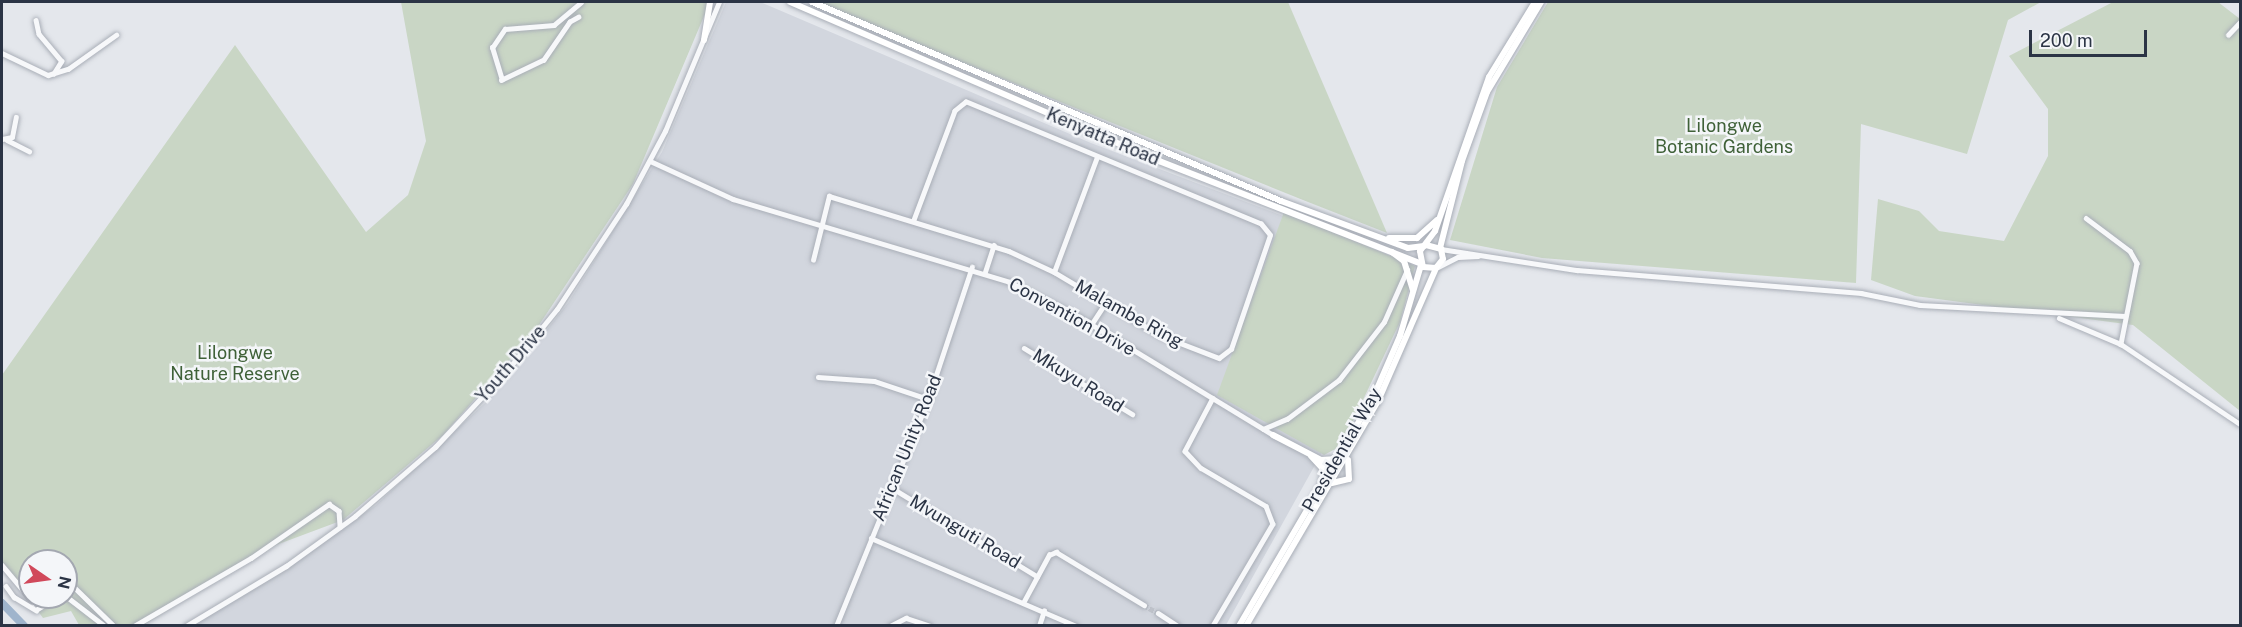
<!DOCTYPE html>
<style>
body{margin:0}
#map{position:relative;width:2242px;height:627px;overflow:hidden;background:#e4e7ec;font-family:"Public Sans",sans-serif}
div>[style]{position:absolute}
.built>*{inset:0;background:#d2d6de}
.green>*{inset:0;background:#c9d6c5}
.river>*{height:8px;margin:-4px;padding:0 4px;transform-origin:4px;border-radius:4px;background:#9fb4cc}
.minor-tunnel>*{height:4.5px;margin-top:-2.25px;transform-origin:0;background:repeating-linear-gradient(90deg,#bfc3cb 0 4.5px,transparent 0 6.5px)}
.roads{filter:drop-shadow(0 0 2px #a9aeb7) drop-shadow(0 0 2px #a9aeb7)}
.minor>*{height:4.5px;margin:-2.25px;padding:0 2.25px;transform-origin:2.25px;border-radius:2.25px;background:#f7f8fa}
.tertiary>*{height:5px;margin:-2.5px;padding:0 2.5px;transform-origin:2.5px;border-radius:2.5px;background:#f7f8fa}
.secondary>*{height:6px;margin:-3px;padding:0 3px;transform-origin:3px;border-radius:3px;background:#fff}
span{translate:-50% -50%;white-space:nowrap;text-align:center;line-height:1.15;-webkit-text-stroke:5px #f4f6f9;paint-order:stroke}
.park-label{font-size:18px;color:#3f6138}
.street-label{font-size:18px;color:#2b3445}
.frame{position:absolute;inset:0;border:3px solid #2b3445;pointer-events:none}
.north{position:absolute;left:18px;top:549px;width:60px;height:60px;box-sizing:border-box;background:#f4f6f9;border:2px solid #a4a8b1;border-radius:50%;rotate:103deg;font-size:16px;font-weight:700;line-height:24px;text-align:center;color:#2b3445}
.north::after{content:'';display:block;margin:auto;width:21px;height:27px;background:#d1495b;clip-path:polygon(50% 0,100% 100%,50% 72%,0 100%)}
.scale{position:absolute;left:2029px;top:30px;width:118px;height:27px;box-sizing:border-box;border:3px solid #2b3445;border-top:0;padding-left:8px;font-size:18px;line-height:21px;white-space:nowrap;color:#2b3445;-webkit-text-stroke:4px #f4f6f9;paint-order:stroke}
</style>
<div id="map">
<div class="built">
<i style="clip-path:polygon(726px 2px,760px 2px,1091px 143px,1412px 265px,1320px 456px,1226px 625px,189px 626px,375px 506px,501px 388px,568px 303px,662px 152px)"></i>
</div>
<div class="green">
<i style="clip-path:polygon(evenodd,401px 2px,710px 2px,633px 184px,535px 331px,443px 435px,343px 520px,276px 545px,143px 625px,79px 625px,71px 611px,43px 618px,2px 562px,2px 375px,235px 45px,366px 232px,408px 195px,426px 141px,401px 2px,30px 561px,66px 561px,66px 597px,30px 597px,30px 561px)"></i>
<i style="clip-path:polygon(813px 2px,1288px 2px,1387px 233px,1308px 202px)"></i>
<i style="clip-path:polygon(1548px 2px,2041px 2px,2008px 20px,1967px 154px,1861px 124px,1856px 283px,1542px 258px,1450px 240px,1497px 87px)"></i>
<i style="clip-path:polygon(2113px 2px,2218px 2px,2240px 19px,2240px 411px,2133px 325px,1915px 296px,1871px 280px,1878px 199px,1919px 211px,1939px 231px,2004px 241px,2048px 156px,2048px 109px,2009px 56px)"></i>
<i style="clip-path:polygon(1284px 212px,1415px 266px,1400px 322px,1341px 446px,1324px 455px,1217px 395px)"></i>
</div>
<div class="river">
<i style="left:2px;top:603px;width:32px;rotate:46deg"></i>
</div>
<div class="minor-tunnel">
<i style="left:1144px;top:605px;width:16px;rotate:30deg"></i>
</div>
<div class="roads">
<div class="minor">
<i style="left:579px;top:17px;width:10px;rotate:151deg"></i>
<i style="left:570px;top:22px;width:46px;rotate:124.4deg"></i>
<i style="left:544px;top:60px;width:47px;rotate:154.5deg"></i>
<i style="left:502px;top:80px;width:34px;rotate:-107deg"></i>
<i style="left:492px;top:48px;width:23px;rotate:-56deg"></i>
<i style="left:505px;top:29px;width:49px;rotate:-4.7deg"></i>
<i style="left:554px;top:25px;width:35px;rotate:-40deg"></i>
<i style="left:36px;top:20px;width:14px;rotate:78deg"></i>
<i style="left:39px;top:34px;width:35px;rotate:50deg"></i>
<i style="left:62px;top:61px;width:15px;rotate:122deg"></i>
<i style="left:2228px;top:35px;width:18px;rotate:-47deg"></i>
<i style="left:2px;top:53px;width:51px;rotate:25.6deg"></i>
<i style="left:48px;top:75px;width:21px;rotate:-17deg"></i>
<i style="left:68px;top:69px;width:59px;rotate:-35.3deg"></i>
<i style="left:2px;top:139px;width:10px;rotate:-11deg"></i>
<i style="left:12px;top:137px;width:20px;rotate:-79deg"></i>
<i style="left:7px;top:140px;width:25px;rotate:27deg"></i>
<i style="left:2086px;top:218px;width:55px;rotate:36.9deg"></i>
<i style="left:2130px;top:251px;width:14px;rotate:60deg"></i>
<i style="left:2137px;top:263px;width:83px;rotate:101.2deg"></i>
<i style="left:2121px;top:344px;width:143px;rotate:33.9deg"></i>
<i style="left:1441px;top:249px;width:138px;rotate:8.8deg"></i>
<i style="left:1577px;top:270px;width:285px;rotate:4.6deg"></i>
<i style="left:1861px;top:293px;width:60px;rotate:11.5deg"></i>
<i style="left:1920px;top:305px;width:205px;rotate:3.1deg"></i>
<i style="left:813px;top:260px;width:66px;rotate:-76deg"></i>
<i style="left:829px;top:196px;width:188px;rotate:17deg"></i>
<i style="left:1009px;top:251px;width:50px;rotate:25deg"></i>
<i style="left:1054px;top:272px;width:126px;rotate:30.7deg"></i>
<i style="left:1162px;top:336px;width:61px;rotate:21.1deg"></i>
<i style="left:1219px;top:358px;width:15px;rotate:-37deg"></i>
<i style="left:1231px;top:349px;width:120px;rotate:-71.1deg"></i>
<i style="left:1270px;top:235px;width:14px;rotate:-129deg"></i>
<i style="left:1261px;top:224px;width:319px;rotate:-157.5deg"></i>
<i style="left:966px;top:102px;width:14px;rotate:141deg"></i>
<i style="left:955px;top:111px;width:116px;rotate:110.6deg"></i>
<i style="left:1438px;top:267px;width:22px;rotate:-27deg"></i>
<i style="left:1458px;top:257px;width:20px;rotate:-3deg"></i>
<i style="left:985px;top:272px;width:28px;rotate:-72deg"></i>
<i style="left:1054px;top:272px;width:123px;rotate:-69.5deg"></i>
<i style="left:2059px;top:318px;width:67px;rotate:22.8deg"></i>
<i style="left:1091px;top:325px;width:27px;rotate:-57deg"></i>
<i style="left:1024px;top:348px;width:127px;rotate:31.4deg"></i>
<i style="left:818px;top:377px;width:56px;rotate:4.1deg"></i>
<i style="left:874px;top:381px;width:57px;rotate:18.4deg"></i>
<i style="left:1213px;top:398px;width:60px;rotate:117.8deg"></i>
<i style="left:1185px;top:451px;width:23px;rotate:47deg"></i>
<i style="left:1201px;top:468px;width:75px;rotate:30.3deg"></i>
<i style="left:1266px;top:506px;width:19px;rotate:69deg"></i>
<i style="left:1273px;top:524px;width:118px;rotate:120.5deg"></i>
<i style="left:1263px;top:429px;width:26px;rotate:-23deg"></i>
<i style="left:1287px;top:419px;width:65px;rotate:-36.9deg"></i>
<i style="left:1339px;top:380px;width:73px;rotate:-52.2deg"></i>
<i style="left:1384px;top:322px;width:57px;rotate:-66.1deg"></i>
<i style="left:892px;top:488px;width:170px;rotate:31.3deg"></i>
<i style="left:871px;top:538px;width:223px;rotate:23.2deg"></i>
<i style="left:2px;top:565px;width:50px;rotate:49.9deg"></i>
<i style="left:34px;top:603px;width:9px;rotate:-41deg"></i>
<i style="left:66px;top:579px;width:67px;rotate:44.4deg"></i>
<i style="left:6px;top:586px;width:14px;rotate:54deg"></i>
<i style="left:14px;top:597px;width:26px;rotate:31deg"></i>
<i style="left:36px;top:610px;width:25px;rotate:-32deg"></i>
<i style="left:66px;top:596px;width:49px;rotate:37.6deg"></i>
<i style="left:1023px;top:603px;width:55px;rotate:-61.6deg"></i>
<i style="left:1049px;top:555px;width:8px;rotate:-23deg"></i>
<i style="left:1056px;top:552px;width:103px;rotate:31.1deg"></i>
<i style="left:1158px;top:613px;width:24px;rotate:33deg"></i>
<i style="left:134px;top:626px;width:135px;rotate:-30.2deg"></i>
<i style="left:251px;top:558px;width:95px;rotate:-34.7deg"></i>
<i style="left:329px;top:504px;width:12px;rotate:35deg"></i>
<i style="left:339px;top:511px;width:16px;rotate:86deg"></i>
<i style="left:836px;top:626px;width:245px;rotate:-67.9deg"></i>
<i style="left:928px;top:399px;width:139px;rotate:-71.6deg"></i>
<i style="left:890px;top:626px;width:18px;rotate:-27deg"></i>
<i style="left:906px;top:618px;width:25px;rotate:18deg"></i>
<i style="left:1039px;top:626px;width:16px;rotate:-72deg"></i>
</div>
<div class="tertiary">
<i style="left:650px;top:161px;width:91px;rotate:24.6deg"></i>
<i style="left:733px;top:199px;width:288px;rotate:16.7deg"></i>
<i style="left:1009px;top:282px;width:72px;rotate:26.2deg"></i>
<i style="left:1074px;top:314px;width:235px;rotate:31.3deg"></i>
<i style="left:1317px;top:460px;width:21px;rotate:31deg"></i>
<i style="left:186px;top:626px;width:117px;rotate:-31deg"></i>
<i style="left:286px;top:566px;width:85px;rotate:-35.9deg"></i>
<i style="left:355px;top:516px;width:106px;rotate:-40.8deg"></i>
<i style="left:435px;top:447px;width:108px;rotate:-46.9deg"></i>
<i style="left:509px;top:368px;width:76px;rotate:-50.9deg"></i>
<i style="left:557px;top:309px;width:126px;rotate:-56.7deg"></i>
<i style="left:626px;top:204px;width:83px;rotate:-61.9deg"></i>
<i style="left:665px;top:131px;width:140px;rotate:-67.3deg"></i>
</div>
<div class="secondary">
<i style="left:790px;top:2px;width:402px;rotate:23.3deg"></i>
<i style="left:1159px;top:161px;width:279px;rotate:21.4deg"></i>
<i style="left:812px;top:2px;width:509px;rotate:22.99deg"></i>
<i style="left:1281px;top:201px;width:135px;rotate:20.3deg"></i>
<i style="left:1408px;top:248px;width:16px;rotate:-7deg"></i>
<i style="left:704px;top:40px;width:38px;rotate:-81deg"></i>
<i style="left:1389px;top:238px;width:28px"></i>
<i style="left:1417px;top:238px;width:27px;rotate:-42deg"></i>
<i style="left:1426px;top:245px;width:16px;rotate:15deg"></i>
<i style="left:1441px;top:249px;width:10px;rotate:79deg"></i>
<i style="left:1443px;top:259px;width:11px;rotate:128deg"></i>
<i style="left:1436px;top:268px;width:13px;rotate:-176deg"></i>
<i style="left:1423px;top:267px;width:16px;rotate:-101deg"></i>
<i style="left:1420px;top:251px;width:25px;rotate:-53deg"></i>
<i style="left:1435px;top:231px;width:163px;rotate:-70.7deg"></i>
<i style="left:1489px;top:77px;width:88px;rotate:-58.5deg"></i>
<i style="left:1440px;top:248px;width:90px;rotate:-75.8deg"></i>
<i style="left:1462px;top:161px;width:73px;rotate:-70.1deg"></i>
<i style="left:1487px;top:92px;width:105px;rotate:-59deg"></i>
<i style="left:1392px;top:252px;width:15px;rotate:37deg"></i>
<i style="left:1404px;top:261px;width:30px;rotate:73deg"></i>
<i style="left:1273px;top:435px;width:54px;rotate:27.5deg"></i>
<i style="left:1321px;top:460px;width:16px;rotate:-4deg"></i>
<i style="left:1311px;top:456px;width:19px;rotate:47deg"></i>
<i style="left:1324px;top:470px;width:12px;rotate:99deg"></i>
<i style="left:1332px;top:483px;width:17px;rotate:-13deg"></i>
<i style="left:1349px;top:479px;width:19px;rotate:-93deg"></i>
<i style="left:1239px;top:626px;width:264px;rotate:-59.6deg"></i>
<i style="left:1373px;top:398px;width:68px;rotate:-66.5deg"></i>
<i style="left:1400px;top:336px;width:74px;rotate:-73.5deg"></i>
<i style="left:1246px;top:626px;width:261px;rotate:-59.6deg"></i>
<i style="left:1378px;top:401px;width:145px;rotate:-66.4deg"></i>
</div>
</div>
<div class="park-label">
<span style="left:1724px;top:137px">Lilongwe<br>Botanic Gardens</span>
<span style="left:235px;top:364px">Lilongwe<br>Nature Reserve</span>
</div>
<div class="street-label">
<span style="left:1103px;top:137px;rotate:23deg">Kenyatta Road</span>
<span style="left:1129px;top:314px;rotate:29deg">Malambe Ring</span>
<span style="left:1072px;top:317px;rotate:29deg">Convention Drive</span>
<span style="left:511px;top:364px;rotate:-49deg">Youth Drive</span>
<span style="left:1078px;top:381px;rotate:32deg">Mkuyu Road</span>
<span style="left:907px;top:448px;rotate:-68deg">African Unity Road</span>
<span style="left:1342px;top:450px;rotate:-60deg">Presidential Way</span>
<span style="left:965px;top:532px;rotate:31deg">Mvunguti Road</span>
</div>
<div class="frame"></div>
<div class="north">N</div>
<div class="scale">200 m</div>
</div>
